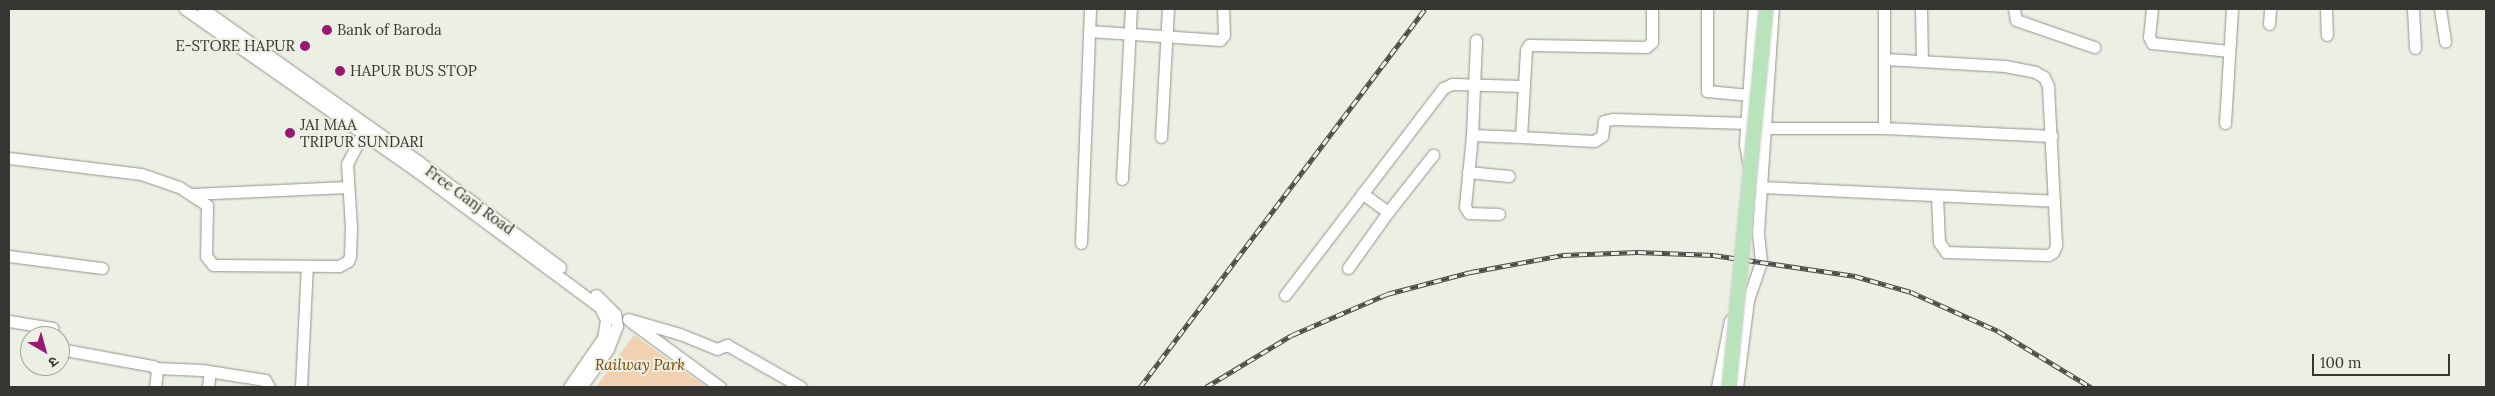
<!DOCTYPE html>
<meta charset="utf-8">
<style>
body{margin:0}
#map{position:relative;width:2495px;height:396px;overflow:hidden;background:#ecefe3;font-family:Lora,"Noto Sans Devanagari",serif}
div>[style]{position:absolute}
.green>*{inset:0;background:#f2d1b2}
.roads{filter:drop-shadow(0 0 1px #919489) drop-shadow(0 0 1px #919489)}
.minor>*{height:11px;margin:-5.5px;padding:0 5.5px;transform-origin:5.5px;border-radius:5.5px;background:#fff}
.rail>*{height:4.5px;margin-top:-2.25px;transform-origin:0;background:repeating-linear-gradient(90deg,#ecefe3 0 8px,#4b4c46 0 16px);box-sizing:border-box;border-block:1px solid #4b4c46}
.bridges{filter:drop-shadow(0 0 1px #cfcfce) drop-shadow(0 0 1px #cfcfce)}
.major-bridge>*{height:14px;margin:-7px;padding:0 7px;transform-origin:7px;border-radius:7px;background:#b9e3bb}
.dots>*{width:14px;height:14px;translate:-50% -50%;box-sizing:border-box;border:2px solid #ecefe3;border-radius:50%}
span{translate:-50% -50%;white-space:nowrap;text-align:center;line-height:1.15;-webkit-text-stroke:4px #ecefe3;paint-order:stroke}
.poi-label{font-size:15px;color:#363732}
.left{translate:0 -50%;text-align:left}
.right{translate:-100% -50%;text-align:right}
.street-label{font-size:15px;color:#363732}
.park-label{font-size:15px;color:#7b4800;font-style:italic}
.frame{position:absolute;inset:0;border:10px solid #363732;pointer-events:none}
.north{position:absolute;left:20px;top:326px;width:50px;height:50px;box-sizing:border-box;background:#ecefe3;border:1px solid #a3a59c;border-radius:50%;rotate:142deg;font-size:14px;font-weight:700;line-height:20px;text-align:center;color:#363732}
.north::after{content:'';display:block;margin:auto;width:18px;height:22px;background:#981970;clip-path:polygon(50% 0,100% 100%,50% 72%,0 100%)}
.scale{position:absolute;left:2312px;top:354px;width:138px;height:22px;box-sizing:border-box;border:2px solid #363732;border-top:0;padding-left:6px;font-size:15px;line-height:18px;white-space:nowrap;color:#363732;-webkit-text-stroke:4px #ecefe3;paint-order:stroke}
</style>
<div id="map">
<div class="green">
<i style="clip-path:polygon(634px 335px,706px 387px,596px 387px)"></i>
</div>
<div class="roads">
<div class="minor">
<i style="left:185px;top:9px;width:284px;rotate:35deg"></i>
<i style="left:418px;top:172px;width:227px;rotate:36.6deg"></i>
<i style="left:600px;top:307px;width:14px;rotate:65deg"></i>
<i style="left:606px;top:320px;width:18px;rotate:99deg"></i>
<i style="left:603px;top:338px;width:60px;rotate:124.8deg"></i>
<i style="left:203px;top:9px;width:265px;rotate:35.3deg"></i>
<i style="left:419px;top:162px;width:176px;rotate:36.7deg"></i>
<i style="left:1707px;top:9px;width:82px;rotate:90deg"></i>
<i style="left:1707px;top:91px;width:43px;rotate:5.3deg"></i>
<i style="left:1884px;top:9px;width:119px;rotate:90deg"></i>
<i style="left:1921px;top:9px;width:51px;rotate:88.9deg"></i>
<i style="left:2014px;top:9px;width:11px;rotate:80deg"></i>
<i style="left:2016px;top:20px;width:83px;rotate:19.1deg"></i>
<i style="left:2152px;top:9px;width:28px;rotate:96deg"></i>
<i style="left:2149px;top:37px;width:7px;rotate:63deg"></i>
<i style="left:2152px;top:43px;width:77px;rotate:5.9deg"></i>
<i style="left:2326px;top:9px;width:26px;rotate:88deg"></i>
<i style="left:2413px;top:9px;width:39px;rotate:87deg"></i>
<i style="left:2440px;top:9px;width:33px;rotate:81deg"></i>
<i style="left:2269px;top:24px;width:15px;rotate:-86deg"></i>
<i style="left:1089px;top:31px;width:131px;rotate:3.9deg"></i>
<i style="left:1220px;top:40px;width:6px;rotate:-51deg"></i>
<i style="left:1224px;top:35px;width:26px;rotate:-92deg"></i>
<i style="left:1476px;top:40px;width:95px;rotate:92.4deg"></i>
<i style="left:1472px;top:135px;width:49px;rotate:2.3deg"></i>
<i style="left:1521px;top:137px;width:87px;rotate:-86.7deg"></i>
<i style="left:1526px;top:50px;width:6px;rotate:-59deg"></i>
<i style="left:1529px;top:45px;width:117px;rotate:1deg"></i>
<i style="left:1646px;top:47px;width:8px;rotate:-40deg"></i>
<i style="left:1652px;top:42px;width:33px;rotate:-90deg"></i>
<i style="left:1885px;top:59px;width:120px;rotate:3.3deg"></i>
<i style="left:2005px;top:66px;width:31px;rotate:11deg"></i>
<i style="left:2035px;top:72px;width:10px;rotate:29deg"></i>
<i style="left:2044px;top:77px;width:10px;rotate:66deg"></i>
<i style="left:2048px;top:86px;width:160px;rotate:87.1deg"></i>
<i style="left:2056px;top:246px;width:7px;rotate:117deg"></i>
<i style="left:2053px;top:252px;width:6px;rotate:149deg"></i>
<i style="left:2048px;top:255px;width:102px;rotate:-178.3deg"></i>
<i style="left:1946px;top:252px;width:12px;rotate:-125deg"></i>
<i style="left:1939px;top:242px;width:45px;rotate:-92.5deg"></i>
<i style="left:2225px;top:123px;width:114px;rotate:-86.5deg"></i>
<i style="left:1767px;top:128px;width:117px"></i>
<i style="left:1884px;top:128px;width:168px;rotate:2.7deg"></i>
<i style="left:1472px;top:135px;width:72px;rotate:95.6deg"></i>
<i style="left:1465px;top:207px;width:7px;rotate:56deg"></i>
<i style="left:1469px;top:213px;width:30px;rotate:2deg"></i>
<i style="left:1161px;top:137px;width:128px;rotate:-86.9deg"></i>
<i style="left:1521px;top:137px;width:73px;rotate:3.1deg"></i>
<i style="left:1594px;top:141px;width:9px;rotate:-32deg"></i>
<i style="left:1602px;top:136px;width:15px;rotate:-82deg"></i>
<i style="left:1604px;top:121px;width:9px;rotate:-13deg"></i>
<i style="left:1613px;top:119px;width:134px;rotate:1.7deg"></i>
<i style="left:9px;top:158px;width:133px;rotate:6.9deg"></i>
<i style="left:141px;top:174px;width:40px;rotate:18.9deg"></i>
<i style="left:179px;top:187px;width:33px;rotate:33deg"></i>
<i style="left:207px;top:205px;width:51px;rotate:91.1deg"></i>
<i style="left:206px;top:256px;width:11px;rotate:52deg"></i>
<i style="left:213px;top:265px;width:126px;rotate:0.5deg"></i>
<i style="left:339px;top:266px;width:10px;rotate:-29deg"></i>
<i style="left:348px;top:261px;width:5px;rotate:-68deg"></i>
<i style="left:350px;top:256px;width:29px;rotate:-88deg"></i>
<i style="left:351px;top:227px;width:63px;rotate:-93.6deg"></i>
<i style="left:347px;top:164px;width:34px;rotate:-63deg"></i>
<i style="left:1749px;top:165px;width:21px;rotate:-101deg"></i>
<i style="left:1745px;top:144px;width:135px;rotate:-86.2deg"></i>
<i style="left:1468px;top:172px;width:41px;rotate:5.6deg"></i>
<i style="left:1122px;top:179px;width:170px;rotate:-87deg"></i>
<i style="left:1762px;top:187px;width:292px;rotate:2.7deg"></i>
<i style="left:192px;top:194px;width:155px;rotate:-2.6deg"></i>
<i style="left:1388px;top:212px;width:73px;rotate:-51.7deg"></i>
<i style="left:1081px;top:243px;width:234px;rotate:-87.8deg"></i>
<i style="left:9px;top:256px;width:94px;rotate:7.4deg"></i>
<i style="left:1348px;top:268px;width:69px;rotate:-54.5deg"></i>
<i style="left:1388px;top:212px;width:32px;rotate:-144deg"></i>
<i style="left:1285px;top:295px;width:260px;rotate:-52.6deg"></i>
<i style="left:1443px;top:88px;width:10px;rotate:-24deg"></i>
<i style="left:1452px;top:84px;width:72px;rotate:1.6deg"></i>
<i style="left:628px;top:319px;width:54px;rotate:16.1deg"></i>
<i style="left:680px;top:334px;width:40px;rotate:22deg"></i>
<i style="left:717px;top:349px;width:11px;rotate:-22deg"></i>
<i style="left:727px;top:345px;width:85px;rotate:29.6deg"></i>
<i style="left:9px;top:321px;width:44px;rotate:9.2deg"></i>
<i style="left:52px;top:328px;width:8px;rotate:83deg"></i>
<i style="left:630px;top:321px;width:112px;rotate:36.3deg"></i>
<i style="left:60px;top:349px;width:95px;rotate:10.4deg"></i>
<i style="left:153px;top:366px;width:6px;rotate:51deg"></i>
<i style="left:157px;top:371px;width:16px;rotate:97deg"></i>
<i style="left:156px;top:368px;width:46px;rotate:2.5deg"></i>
<i style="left:202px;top:370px;width:64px;rotate:9deg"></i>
<i style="left:265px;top:380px;width:8px;rotate:60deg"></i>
<i style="left:208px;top:387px;width:16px;rotate:-83deg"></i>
<i style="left:301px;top:387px;width:121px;rotate:-87.2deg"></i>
<i style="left:581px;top:387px;width:47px;rotate:-54.6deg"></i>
<i style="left:608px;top:349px;width:25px;rotate:-69deg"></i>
<i style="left:617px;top:326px;width:12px;rotate:-99deg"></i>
<i style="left:615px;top:314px;width:27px;rotate:-135deg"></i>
<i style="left:1717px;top:387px;width:68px;rotate:-79deg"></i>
<i style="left:1737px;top:387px;width:88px;rotate:-82.8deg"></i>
<i style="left:1748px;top:300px;width:40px;rotate:-71.1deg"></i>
<i style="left:1761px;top:262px;width:30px;rotate:-96deg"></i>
<i style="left:1758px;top:232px;width:224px;rotate:-86.2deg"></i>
</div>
</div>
<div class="rail">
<i style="left:1140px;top:387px;width:473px;rotate:-53deg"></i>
<i style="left:1206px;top:387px;width:100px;rotate:-31.2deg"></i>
<i style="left:1292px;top:335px;width:103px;rotate:-23.3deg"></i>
<i style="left:1387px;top:294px;width:87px;rotate:-14.7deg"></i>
<i style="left:1471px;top:272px;width:94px;rotate:-10.5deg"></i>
<i style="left:1563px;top:255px;width:75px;rotate:-2.3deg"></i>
<i style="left:1638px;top:252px;width:75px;rotate:2.3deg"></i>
<i style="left:1713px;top:255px;width:144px;rotate:8.4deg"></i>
<i style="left:1855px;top:276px;width:58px;rotate:15.9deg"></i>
<i style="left:1911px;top:292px;width:95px;rotate:24.1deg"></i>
<i style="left:1998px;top:331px;width:109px;rotate:31.1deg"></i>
</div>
<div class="bridges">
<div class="major-bridge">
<i style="left:1729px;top:387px;width:380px;rotate:-84.4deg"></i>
</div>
</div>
<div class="dots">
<i style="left:327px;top:30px;background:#981970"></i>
<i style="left:305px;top:46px;background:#981970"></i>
<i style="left:340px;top:71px;background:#981970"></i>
<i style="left:290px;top:133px;background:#981970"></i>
</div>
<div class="poi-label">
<span class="left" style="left:337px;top:30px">Bank of Baroda</span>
<span class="right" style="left:295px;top:46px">E-STORE HAPUR</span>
<span class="left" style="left:350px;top:71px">HAPUR BUS STOP</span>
<span class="left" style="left:300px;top:133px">JAI MAA<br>TRIPUR SUNDARI</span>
</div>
<div class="street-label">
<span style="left:470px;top:200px;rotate:36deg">Free Ganj Road</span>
</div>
<div class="park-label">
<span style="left:640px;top:365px">Railway Park</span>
</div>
<div class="frame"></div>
<div class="north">उ</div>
<div class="scale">100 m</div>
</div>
